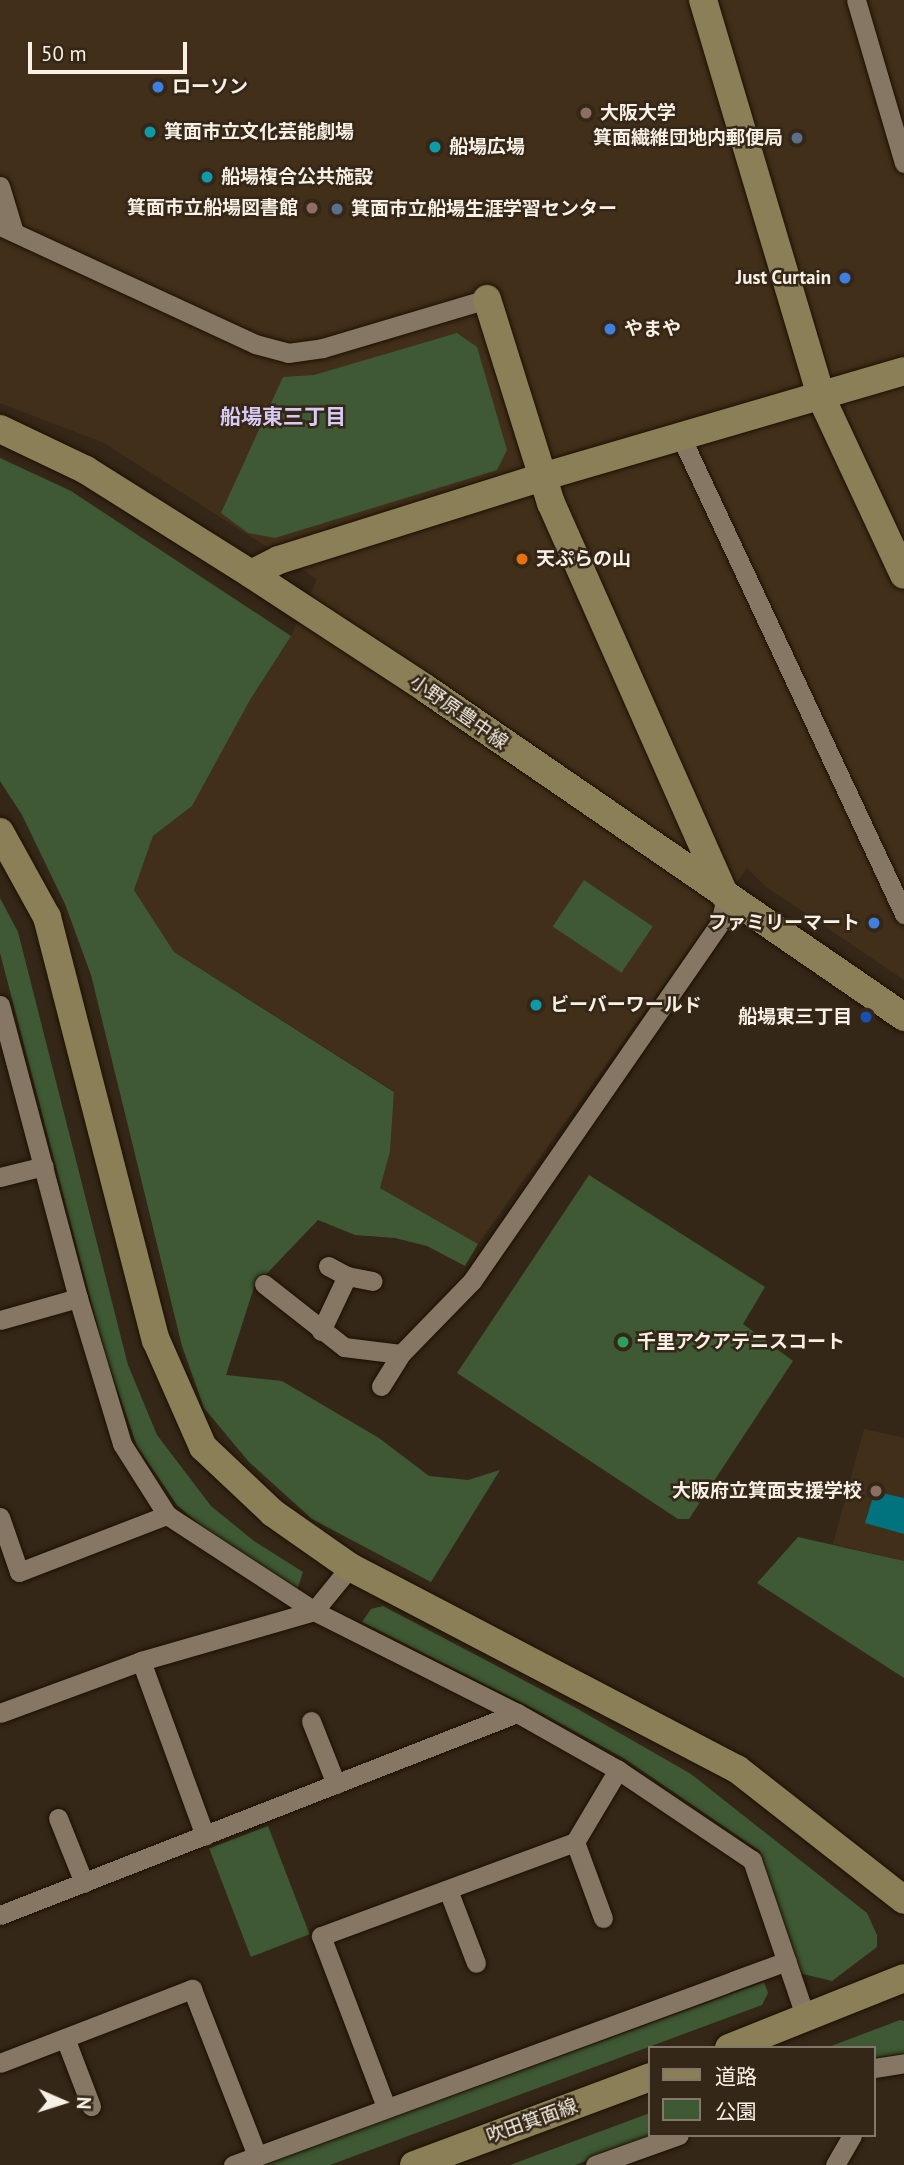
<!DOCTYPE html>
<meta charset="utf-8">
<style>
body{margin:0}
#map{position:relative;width:904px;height:2165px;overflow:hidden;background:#342717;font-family:"PT Sans","Noto Sans JP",sans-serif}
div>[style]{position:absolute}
.built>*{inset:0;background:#412f19}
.green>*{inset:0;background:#3e5933;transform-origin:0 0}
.water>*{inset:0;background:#01737e}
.roads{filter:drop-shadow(0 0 2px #1c1002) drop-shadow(0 0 2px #1c1002)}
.street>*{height:19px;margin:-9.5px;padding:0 9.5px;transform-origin:9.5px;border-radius:9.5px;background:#867764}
.secondary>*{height:28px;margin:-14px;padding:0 14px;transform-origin:14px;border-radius:14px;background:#8a7f56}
.dots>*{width:19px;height:19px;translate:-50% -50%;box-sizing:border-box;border:4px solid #342717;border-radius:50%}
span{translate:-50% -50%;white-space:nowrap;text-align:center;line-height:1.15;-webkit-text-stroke:5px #342717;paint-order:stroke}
.poi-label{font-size:19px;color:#f8f0e5;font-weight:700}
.left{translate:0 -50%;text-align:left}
.right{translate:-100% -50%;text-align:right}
.street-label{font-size:19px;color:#f8f0e5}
.neighbourhood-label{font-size:21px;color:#d7cbf5;font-weight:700}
.legend{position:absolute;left:648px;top:2046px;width:228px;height:91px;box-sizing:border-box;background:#342717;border:2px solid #827769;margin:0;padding:9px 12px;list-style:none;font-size:21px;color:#f8f0e5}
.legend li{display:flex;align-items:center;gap:14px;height:35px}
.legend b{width:35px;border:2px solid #827769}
.north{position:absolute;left:28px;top:2067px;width:70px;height:70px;-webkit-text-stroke:5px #342717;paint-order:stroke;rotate:93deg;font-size:19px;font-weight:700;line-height:28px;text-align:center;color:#f8f0e5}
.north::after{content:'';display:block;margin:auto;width:24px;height:32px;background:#f8f0e5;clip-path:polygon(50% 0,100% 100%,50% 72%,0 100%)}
.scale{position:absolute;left:28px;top:42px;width:159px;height:32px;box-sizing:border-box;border:4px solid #f8f0e5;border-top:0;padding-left:9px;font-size:21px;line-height:24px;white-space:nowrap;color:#f8f0e5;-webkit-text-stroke:5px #342717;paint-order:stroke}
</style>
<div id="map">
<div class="built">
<i style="clip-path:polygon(0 0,904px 0,904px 980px,765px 886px,747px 868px,478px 1244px,380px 1188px,390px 1152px,394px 1091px,174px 952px,134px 890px,153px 836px,192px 806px,250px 700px,291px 636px,317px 579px,104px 443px,0 403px)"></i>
<i style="clip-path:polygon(864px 1429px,904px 1438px,904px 1561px,833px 1544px)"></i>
</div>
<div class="green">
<i style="clip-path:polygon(457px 333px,477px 347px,507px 450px,497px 470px,275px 538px,248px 533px,221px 513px,283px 377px,314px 375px)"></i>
<i style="clip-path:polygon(0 458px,71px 491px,291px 636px,250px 700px,192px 806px,153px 836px,134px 890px,174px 952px,394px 1092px,390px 1152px,380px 1188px,478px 1244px,465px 1266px,427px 1246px,395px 1238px,355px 1235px,318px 1220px,254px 1287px,226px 1375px,282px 1381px,379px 1438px,429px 1476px,468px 1480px,500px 1470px,431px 1582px,312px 1519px,249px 1462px,204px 1408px,182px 1346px,91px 975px,65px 904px,22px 815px,0 781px)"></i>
<i style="left:584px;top:880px;width:83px;height:56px;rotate:34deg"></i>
<i style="clip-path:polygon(0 898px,18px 932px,128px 1365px,157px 1435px,211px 1506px,254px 1541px,303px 1572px,297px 1590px,221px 1543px,177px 1505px,137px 1446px,105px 1354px,0 953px)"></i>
<i style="clip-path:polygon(589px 1175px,765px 1287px,743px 1324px,793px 1361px,689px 1519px,678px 1519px,457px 1373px)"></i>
<i style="clip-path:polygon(798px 1537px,904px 1561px,904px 1678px,757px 1583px)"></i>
<i style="clip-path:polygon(383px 1606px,576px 1708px,691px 1774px,867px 1913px,877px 1935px,877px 1947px,832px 1981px,799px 1973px,760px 1851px,625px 1759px,538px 1711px,362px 1622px,371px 1609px)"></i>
<i style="left:268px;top:1826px;width:116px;height:63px;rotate:69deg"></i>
<i style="clip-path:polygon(764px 1982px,768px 1993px,762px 2005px,330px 2165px,261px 2165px)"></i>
<i style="clip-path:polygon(900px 2020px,904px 2021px,904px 2054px,874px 2058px,874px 2048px,826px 2048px)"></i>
<i style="clip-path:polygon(650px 2113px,650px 2135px,655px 2135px,575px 2165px,510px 2165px)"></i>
</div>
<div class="water">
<i style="clip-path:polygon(877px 1484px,884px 1486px,882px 1493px,904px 1498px,904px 1534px,865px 1523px)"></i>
</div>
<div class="roads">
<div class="street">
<i style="left:856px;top:0;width:170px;rotate:73.6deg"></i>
<i style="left:0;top:186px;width:48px;rotate:73.1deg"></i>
<i style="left:0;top:226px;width:281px;rotate:24.8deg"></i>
<i style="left:255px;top:344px;width:34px;rotate:15deg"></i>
<i style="left:288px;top:353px;width:35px;rotate:-8deg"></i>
<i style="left:323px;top:348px;width:171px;rotate:-16.6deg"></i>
<i style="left:681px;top:437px;width:527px;rotate:64.94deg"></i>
<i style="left:0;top:1005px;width:303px;rotate:75.1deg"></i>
<i style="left:78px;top:1298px;width:152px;rotate:73.2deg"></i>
<i style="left:122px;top:1444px;width:84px;rotate:57.6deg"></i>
<i style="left:167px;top:1515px;width:176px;rotate:33.1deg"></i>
<i style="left:314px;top:1611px;width:227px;rotate:26.7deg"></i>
<i style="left:517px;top:1713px;width:116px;rotate:29.4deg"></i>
<i style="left:618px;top:1770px;width:161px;rotate:33.9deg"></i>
<i style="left:752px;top:1860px;width:168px;rotate:71.2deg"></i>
<i style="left:0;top:1177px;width:45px;rotate:-14deg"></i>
<i style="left:328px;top:1266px;width:21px;rotate:28deg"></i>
<i style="left:347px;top:1276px;width:26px;rotate:11deg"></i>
<i style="left:264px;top:1284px;width:102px;rotate:38.2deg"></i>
<i style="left:344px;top:1347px;width:57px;rotate:7deg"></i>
<i style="left:401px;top:1354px;width:102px;rotate:-45.8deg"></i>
<i style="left:472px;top:1281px;width:436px;rotate:-55.3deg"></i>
<i style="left:720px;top:923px;width:26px;rotate:-77deg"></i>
<i style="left:0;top:1320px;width:81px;rotate:-15.8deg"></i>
<i style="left:321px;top:1331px;width:61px;rotate:-64.7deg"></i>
<i style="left:381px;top:1386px;width:38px;rotate:-58deg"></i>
<i style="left:0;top:1517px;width:58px;rotate:70.9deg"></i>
<i style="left:19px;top:1572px;width:159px;rotate:-21.1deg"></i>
<i style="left:141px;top:1661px;width:186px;rotate:69.9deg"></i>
<i style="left:0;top:1713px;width:150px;rotate:-20.2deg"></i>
<i style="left:141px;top:1661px;width:180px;rotate:-16.1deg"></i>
<i style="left:314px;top:1611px;width:57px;rotate:-50.7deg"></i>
<i style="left:311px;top:1721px;width:68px;rotate:68.4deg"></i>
<i style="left:58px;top:1818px;width:70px;rotate:68.2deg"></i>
<i style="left:575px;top:1842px;width:81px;rotate:69.8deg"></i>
<i style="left:448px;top:1890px;width:78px;rotate:69deg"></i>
<i style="left:0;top:1915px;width:555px;rotate:-21.34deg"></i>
<i style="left:65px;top:2038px;width:73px;rotate:69.1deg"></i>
<i style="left:0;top:2063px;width:206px;rotate:-21.1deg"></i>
<i style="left:192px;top:1989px;width:179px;rotate:68.7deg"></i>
<i style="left:874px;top:2068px;width:30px;rotate:-9deg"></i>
<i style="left:386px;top:2107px;width:183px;rotate:-110.8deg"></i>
<i style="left:321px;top:1936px;width:271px;rotate:-20.3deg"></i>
<i style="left:575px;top:1842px;width:84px;rotate:-59.2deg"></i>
<i style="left:233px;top:2165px;width:590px;rotate:-20.22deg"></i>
<i style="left:595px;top:2165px;width:89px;rotate:-19.7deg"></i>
<i style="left:835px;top:2165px;width:34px;rotate:-60deg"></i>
</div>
<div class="secondary">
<i style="left:703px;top:0;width:414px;rotate:73.4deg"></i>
<i style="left:821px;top:397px;width:196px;rotate:65deg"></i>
<i style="left:487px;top:299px;width:214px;rotate:72.6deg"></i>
<i style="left:551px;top:503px;width:429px;rotate:66.1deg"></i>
<i style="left:0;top:429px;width:95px;rotate:25.5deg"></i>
<i style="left:86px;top:470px;width:195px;rotate:32.2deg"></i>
<i style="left:251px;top:574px;width:208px;rotate:33.2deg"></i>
<i style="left:425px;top:688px;width:581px;rotate:34.48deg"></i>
<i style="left:251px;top:574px;width:31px;rotate:-27deg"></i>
<i style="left:279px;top:560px;width:276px;rotate:-17.5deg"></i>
<i style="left:542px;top:477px;width:377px;rotate:-16.3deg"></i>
<i style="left:0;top:832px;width:97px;rotate:61.1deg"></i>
<i style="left:47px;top:917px;width:437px;rotate:75.6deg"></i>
<i style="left:156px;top:1340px;width:117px;rotate:66.3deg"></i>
<i style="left:203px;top:1447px;width:96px;rotate:43.3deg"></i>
<i style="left:273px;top:1513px;width:94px;rotate:35deg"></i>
<i style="left:350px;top:1567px;width:437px;rotate:27.6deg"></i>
<i style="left:737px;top:1769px;width:212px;rotate:38.1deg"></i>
<i style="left:729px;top:2048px;width:188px;rotate:-21.8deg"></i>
<i style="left:414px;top:2165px;width:252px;rotate:-20.4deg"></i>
</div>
</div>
<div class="dots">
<i style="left:158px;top:87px;background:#3f7fe0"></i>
<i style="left:586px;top:113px;background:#8d6e63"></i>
<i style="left:150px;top:132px;background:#0f9aa8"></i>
<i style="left:797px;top:138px;background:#5c6f8a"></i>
<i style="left:435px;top:147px;background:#0f9aa8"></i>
<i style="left:207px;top:177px;background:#0f9aa8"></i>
<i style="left:312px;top:208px;background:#8d6e63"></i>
<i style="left:337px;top:209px;background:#5c6f8a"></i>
<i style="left:845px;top:278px;background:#3f7fe0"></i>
<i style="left:610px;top:329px;background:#3f7fe0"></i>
<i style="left:522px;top:559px;background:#e8710a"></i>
<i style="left:874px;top:923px;background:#3f7fe0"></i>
<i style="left:536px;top:1005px;background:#0f9aa8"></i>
<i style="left:866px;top:1017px;background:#1a4fb4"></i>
<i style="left:623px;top:1342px;background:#2e9e5b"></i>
<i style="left:876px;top:1491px;background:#8d6e63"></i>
</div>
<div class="poi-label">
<span class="left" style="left:172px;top:87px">ローソン</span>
<span class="left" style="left:600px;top:113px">大阪大学</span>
<span class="left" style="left:164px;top:132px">箕面市立文化芸能劇場</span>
<span class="right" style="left:783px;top:138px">箕面繊維団地内郵便局</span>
<span class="left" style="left:449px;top:147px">船場広場</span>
<span class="left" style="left:221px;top:177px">船場複合公共施設</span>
<span class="right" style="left:298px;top:208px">箕面市立船場図書館</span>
<span class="left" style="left:351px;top:209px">箕面市立船場生涯学習センター</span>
<span class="right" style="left:831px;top:278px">Just Curtain</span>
<span class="left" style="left:624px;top:329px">やまや</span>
<span class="left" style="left:536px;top:559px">天ぷらの山</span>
<span class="right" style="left:860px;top:923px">ファミリーマート</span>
<span class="left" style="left:550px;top:1005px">ビーバーワールド</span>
<span class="right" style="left:852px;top:1017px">船場東三丁目</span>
<span class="left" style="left:637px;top:1342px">千里アクアテニスコート</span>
<span class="right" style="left:862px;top:1491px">大阪府立箕面支援学校</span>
</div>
<div class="street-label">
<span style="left:459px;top:712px;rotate:35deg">小野原豊中線</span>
<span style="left:532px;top:2121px;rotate:-20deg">吹田箕面線</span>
</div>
<div class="neighbourhood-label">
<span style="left:283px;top:417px">船場東三丁目</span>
</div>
<ul class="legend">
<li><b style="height:9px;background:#8a7f56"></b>道路</li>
<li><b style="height:19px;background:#3e5933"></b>公園</li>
</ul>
<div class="north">N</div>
<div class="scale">50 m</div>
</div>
